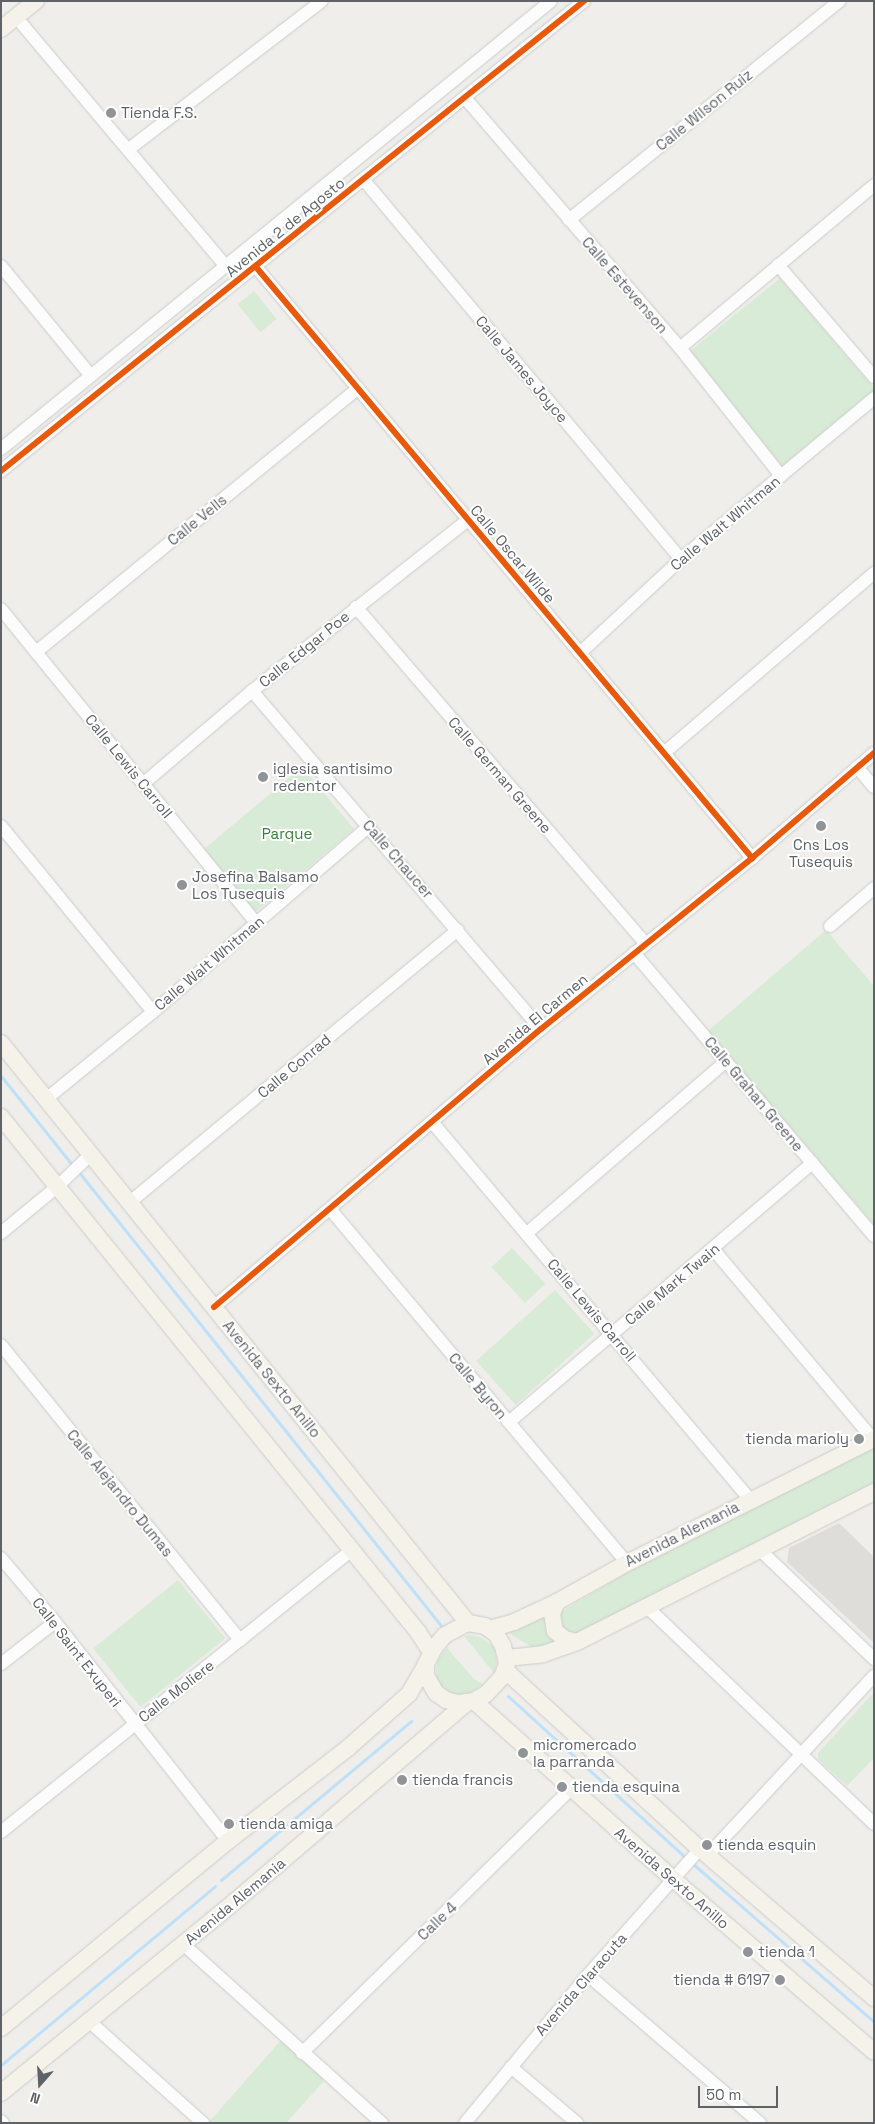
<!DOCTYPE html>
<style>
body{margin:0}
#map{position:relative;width:875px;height:2124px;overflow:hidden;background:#efeeea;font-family:"Space Grotesk",sans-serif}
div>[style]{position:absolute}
.industrial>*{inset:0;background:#dfddda}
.green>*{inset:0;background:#d8ebd6;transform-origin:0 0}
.stream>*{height:3px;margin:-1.5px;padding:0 1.5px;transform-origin:1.5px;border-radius:1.5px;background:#bfe0f9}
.roads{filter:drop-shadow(0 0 1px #cbcccc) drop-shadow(0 0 1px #cbcccc)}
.minor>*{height:12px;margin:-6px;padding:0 6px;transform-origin:6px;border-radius:6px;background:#fdfcfc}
.major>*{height:16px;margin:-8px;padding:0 8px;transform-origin:8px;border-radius:8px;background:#f4f2e9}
.cycleway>*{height:6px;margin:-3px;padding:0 3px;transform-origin:3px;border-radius:3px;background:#e8590c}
.dots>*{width:14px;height:14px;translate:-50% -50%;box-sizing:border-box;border:2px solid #fff;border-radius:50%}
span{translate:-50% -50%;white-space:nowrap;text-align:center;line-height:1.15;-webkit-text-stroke:4px #fff;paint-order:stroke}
.street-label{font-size:15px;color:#5f6368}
.poi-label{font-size:15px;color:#5f6368}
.left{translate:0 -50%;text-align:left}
.right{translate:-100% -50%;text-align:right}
.park-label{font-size:15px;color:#348238}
.frame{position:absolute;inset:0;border:2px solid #5f6368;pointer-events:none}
.north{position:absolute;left:15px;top:2059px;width:50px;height:50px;-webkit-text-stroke:4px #fff;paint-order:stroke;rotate:199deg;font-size:14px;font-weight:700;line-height:20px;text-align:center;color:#5f6368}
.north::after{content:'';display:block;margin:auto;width:18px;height:22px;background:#5f6368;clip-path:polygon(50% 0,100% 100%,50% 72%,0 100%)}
.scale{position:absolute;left:698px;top:2086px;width:80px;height:22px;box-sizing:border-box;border:2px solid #5f6368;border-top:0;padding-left:6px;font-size:15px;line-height:18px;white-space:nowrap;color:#5f6368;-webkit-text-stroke:4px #fff;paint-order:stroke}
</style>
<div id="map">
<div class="industrial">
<i style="clip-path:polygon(839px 1523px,874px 1557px,874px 1643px,787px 1562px,789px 1548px)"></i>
</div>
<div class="green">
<i style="clip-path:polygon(780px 278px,874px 388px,874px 391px,783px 468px,689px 352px)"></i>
<i style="left:254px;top:291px;width:36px;height:21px;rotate:51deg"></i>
<i style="left:302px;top:767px;width:81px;height:132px;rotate:50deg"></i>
<i style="clip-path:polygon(826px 930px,874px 986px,874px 1225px,708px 1031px)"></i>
<i style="left:512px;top:1248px;width:49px;height:28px;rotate:47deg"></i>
<i style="left:555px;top:1290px;width:59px;height:106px;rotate:48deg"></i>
<i style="clip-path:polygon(874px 1446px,874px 1485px,581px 1635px,565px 1633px,558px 1617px,561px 1612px,643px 1563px)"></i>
<i style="left:178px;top:1580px;width:75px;height:109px;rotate:51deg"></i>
<i style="clip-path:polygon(545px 1614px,545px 1629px,549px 1636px,559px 1646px,535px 1649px,507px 1632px)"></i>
<i style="clip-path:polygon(470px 1635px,482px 1638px,494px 1647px,497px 1662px,494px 1673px,464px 1636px)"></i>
<i style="clip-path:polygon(447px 1648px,474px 1679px,483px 1684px,467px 1695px,454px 1695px,441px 1688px,437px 1680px,436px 1670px,438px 1660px)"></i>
<i style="clip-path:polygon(874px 1692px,874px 1758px,847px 1786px,818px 1759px,818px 1753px)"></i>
<i style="clip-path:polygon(281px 2040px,325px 2080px,286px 2123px,208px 2123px)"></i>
</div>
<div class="stream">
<i style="left:1px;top:1076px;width:117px;rotate:51.3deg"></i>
<i style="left:78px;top:1171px;width:585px;rotate:51.39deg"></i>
<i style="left:508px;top:1696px;width:241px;rotate:42.3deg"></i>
<i style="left:692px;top:1863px;width:242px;rotate:41.1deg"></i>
<i style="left:221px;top:1880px;width:248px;rotate:-39.9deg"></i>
<i style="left:1px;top:2065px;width:279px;rotate:-39.9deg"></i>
</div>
<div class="roads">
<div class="minor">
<i style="left:16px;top:17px;width:326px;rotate:49.9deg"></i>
<i style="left:465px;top:98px;width:330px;rotate:49.3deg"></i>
<i style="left:680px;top:348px;width:163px;rotate:51.7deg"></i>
<i style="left:129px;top:149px;width:243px;rotate:-37.5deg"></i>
<i style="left:363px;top:179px;width:496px;rotate:50.1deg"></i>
<i style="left:569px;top:220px;width:348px;rotate:-39deg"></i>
<i style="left:778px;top:265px;width:148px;rotate:49.4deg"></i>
<i style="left:1px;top:266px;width:142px;rotate:50.7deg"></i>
<i style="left:256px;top:267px;width:772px;rotate:49.99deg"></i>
<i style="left:680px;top:348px;width:253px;rotate:-40deg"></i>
<i style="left:1px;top:449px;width:709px;rotate:-39.16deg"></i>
<i style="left:1px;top:471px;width:749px;rotate:-38.87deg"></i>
<i style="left:356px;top:607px;width:443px;rotate:49.3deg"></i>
<i style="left:1px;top:609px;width:405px;rotate:50.9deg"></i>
<i style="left:36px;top:652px;width:416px;rotate:-39.3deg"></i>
<i style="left:580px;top:653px;width:138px;rotate:-42.9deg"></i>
<i style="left:681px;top:559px;width:251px;rotate:-39.8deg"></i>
<i style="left:252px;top:691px;width:445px;rotate:49.5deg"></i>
<i style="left:664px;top:753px;width:277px;rotate:-40.6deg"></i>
<i style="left:857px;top:767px;width:26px;rotate:50deg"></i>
<i style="left:144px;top:783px;width:142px;rotate:-40.4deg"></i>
<i style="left:252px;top:691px;width:275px;rotate:-38.4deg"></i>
<i style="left:1px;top:826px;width:240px;rotate:50.7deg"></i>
<i style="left:830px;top:926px;width:58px;rotate:-40.8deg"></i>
<i style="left:634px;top:953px;width:371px;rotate:49.7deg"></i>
<i style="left:46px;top:1099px;width:138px;rotate:-39.1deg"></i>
<i style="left:153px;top:1012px;width:285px;rotate:-40.7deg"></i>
<i style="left:432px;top:1122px;width:493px;rotate:49.9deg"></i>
<i style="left:130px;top:1202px;width:426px;rotate:-39.7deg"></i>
<i style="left:330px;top:1209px;width:462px;rotate:50deg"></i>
<i style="left:1px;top:1233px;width:74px;rotate:-39.5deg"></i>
<i style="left:58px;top:1186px;width:46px;rotate:-44.1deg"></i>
<i style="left:527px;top:1233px;width:263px;rotate:-40.8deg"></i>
<i style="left:713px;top:1249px;width:248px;rotate:49.9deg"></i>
<i style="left:214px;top:1307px;width:429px;rotate:-40.4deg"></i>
<i style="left:541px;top:1029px;width:272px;rotate:-39deg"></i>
<i style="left:752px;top:858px;width:161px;rotate:-40.7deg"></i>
<i style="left:1px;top:1345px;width:380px;rotate:51deg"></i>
<i style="left:509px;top:1422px;width:399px;rotate:-40.5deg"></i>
<i style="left:760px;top:1550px;width:158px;rotate:43.7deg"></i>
<i style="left:1px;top:1558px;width:84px;rotate:49.8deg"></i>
<i style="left:55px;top:1622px;width:279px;rotate:51.7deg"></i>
<i style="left:646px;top:1606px;width:315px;rotate:43.7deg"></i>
<i style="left:1px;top:1664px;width:68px;rotate:-37.9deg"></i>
<i style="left:1px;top:1832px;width:449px;rotate:-38.8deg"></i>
<i style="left:708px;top:1855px;width:244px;rotate:-47.2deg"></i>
<i style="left:183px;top:1944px;width:268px;rotate:42deg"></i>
<i style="left:588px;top:1975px;width:227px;rotate:40.7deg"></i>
<i style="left:90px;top:2022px;width:152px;rotate:41.8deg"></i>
<i style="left:302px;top:2053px;width:378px;rotate:-44.5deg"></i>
<i style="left:511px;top:2067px;width:87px;rotate:40.3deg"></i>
<i style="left:1px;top:2121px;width:3px;rotate:45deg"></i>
<i style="left:465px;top:2123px;width:192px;rotate:-50.3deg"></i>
<i style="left:588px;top:1975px;width:169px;rotate:-48.4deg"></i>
</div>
<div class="major">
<i style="left:1px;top:29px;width:45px;rotate:-38.7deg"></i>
<i style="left:1px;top:1043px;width:745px;rotate:51.16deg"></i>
<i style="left:1px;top:1117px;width:663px;rotate:51deg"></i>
<i style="left:418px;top:1632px;width:24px;rotate:57deg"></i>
<i style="left:557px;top:1602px;width:12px;rotate:114deg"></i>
<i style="left:552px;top:1613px;width:18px;rotate:81deg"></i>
<i style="left:555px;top:1631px;width:13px;rotate:39deg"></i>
<i style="left:565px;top:1639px;width:12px;rotate:14deg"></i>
<i style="left:468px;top:1623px;width:17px;rotate:10deg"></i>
<i style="left:485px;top:1626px;width:14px;rotate:36deg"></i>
<i style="left:496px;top:1634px;width:14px;rotate:60deg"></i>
<i style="left:503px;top:1646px;width:18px;rotate:77deg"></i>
<i style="left:507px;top:1664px;width:14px;rotate:111deg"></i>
<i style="left:502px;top:1677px;width:23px;rotate:133deg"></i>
<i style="left:486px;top:1694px;width:14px;rotate:150deg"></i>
<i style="left:474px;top:1701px;width:16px;rotate:173deg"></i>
<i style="left:458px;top:1703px;width:12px;rotate:-166deg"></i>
<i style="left:446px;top:1700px;width:12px;rotate:-145deg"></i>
<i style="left:436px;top:1693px;width:20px;rotate:-120deg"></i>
<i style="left:426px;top:1676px;width:12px;rotate:-90deg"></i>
<i style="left:426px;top:1664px;width:18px;rotate:-63deg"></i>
<i style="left:434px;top:1648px;width:17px;rotate:-50deg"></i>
<i style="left:445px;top:1635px;width:26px;rotate:-28deg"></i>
<i style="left:490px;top:1629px;width:25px;rotate:-16deg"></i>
<i style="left:514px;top:1622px;width:47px;rotate:-24.9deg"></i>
<i style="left:557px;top:1602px;width:80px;rotate:-29.1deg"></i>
<i style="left:627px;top:1563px;width:276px;rotate:-26.7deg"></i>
<i style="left:507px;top:1658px;width:36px;rotate:-6deg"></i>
<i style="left:543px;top:1654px;width:36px;rotate:-19deg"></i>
<i style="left:577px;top:1642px;width:333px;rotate:-26.8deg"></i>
<i style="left:505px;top:1670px;width:265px;rotate:42.6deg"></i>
<i style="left:700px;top:1849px;width:229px;rotate:40.6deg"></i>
<i style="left:474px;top:1701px;width:267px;rotate:41.8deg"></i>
<i style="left:673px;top:1879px;width:265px;rotate:40.7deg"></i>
<i style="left:1px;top:2028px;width:294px;rotate:-39.5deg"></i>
<i style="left:228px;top:1841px;width:153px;rotate:-37.8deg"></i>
<i style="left:349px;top:1747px;width:80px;rotate:-41.5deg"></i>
<i style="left:409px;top:1694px;width:34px;rotate:-60deg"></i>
<i style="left:1px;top:2093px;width:300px;rotate:-39.3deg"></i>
<i style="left:233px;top:1903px;width:306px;rotate:-40.6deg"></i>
</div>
</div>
<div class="cycleway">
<i style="left:256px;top:267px;width:772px;rotate:49.99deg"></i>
<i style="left:1px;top:471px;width:749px;rotate:-38.87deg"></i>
<i style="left:214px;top:1307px;width:429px;rotate:-40.4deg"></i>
<i style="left:541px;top:1029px;width:272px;rotate:-39deg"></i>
<i style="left:752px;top:858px;width:161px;rotate:-40.7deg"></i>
</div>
<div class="dots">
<i style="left:111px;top:113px;background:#919496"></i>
<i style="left:263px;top:777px;background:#919496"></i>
<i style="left:821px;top:826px;background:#919496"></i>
<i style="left:182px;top:885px;background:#919496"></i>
<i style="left:859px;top:1439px;background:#919496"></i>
<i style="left:523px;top:1753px;background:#919496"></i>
<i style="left:402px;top:1780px;background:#919496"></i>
<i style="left:562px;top:1787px;background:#919496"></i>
<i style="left:229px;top:1824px;background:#919496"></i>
<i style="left:707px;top:1845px;background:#919496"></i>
<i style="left:748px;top:1952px;background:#919496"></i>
<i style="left:780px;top:1980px;background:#919496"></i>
</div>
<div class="street-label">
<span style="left:704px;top:110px;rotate:-39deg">Calle Wilson Ruiz</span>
<span style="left:285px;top:227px;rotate:-39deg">Avenida 2 de Agosto</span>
<span style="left:625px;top:285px;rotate:49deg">Calle Estevenson</span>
<span style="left:522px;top:369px;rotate:50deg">Calle James Joyce</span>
<span style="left:197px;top:520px;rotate:-39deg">Calle Vells</span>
<span style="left:725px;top:523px;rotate:-40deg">Calle Walt Whitman</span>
<span style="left:513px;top:554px;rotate:50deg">Calle Oscar Wilde</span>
<span style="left:304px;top:649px;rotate:-39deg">Calle Edgar Poe</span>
<span style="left:129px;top:766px;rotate:51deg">Calle Lewis Carroll</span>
<span style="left:500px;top:775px;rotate:49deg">Calle German Greene</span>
<span style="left:398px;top:859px;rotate:49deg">Calle Chaucer</span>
<span style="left:209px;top:963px;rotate:-40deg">Calle Walt Whitman</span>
<span style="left:535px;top:1019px;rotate:-40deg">Avenida El Carmen</span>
<span style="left:294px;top:1066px;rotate:-40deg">Calle Conrad</span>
<span style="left:754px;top:1094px;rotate:50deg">Calle Grahan Greene</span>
<span style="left:672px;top:1284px;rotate:-40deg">Calle Mark Twain</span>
<span style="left:592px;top:1310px;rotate:50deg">Calle Lewis Carroll</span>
<span style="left:272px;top:1379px;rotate:51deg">Avenida Sexto Anillo</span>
<span style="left:478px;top:1386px;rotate:50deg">Calle Byron</span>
<span style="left:120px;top:1493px;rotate:51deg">Calle Alejandro Dumas</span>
<span style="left:682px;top:1534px;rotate:-27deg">Avenida Alemania</span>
<span style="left:77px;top:1652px;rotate:52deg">Calle Saint Exuperi</span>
<span style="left:176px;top:1691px;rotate:-38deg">Calle Moliere</span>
<span style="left:672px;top:1878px;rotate:41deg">Avenida Sexto Anillo</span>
<span style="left:235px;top:1901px;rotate:-40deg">Avenida Alemania</span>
<span style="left:437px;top:1921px;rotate:-44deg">Calle 4</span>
<span style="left:581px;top:1984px;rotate:-49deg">Avenida Claracuta</span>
</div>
<div class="poi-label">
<span class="left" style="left:121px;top:113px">Tienda F.S.</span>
<span class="left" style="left:273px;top:777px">iglesia santisimo<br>redentor</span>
<span style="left:821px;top:853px">Cns Los<br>Tusequis</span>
<span class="left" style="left:192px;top:885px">Josefina Balsamo<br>Los Tusequis</span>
<span class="right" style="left:849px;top:1439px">tienda marioly</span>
<span class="left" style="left:533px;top:1753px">micromercado<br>la parranda</span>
<span class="left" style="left:412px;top:1780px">tienda francis</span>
<span class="left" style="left:572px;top:1787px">tienda esquina</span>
<span class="left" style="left:239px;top:1824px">tienda amiga</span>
<span class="left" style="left:717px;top:1845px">tienda esquin</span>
<span class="left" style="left:758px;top:1952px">tienda 1</span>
<span class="right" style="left:770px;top:1980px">tienda # 6197</span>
</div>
<div class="park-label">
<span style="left:287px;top:834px">Parque</span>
</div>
<div class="frame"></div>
<div class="north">N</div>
<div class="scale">50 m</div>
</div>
